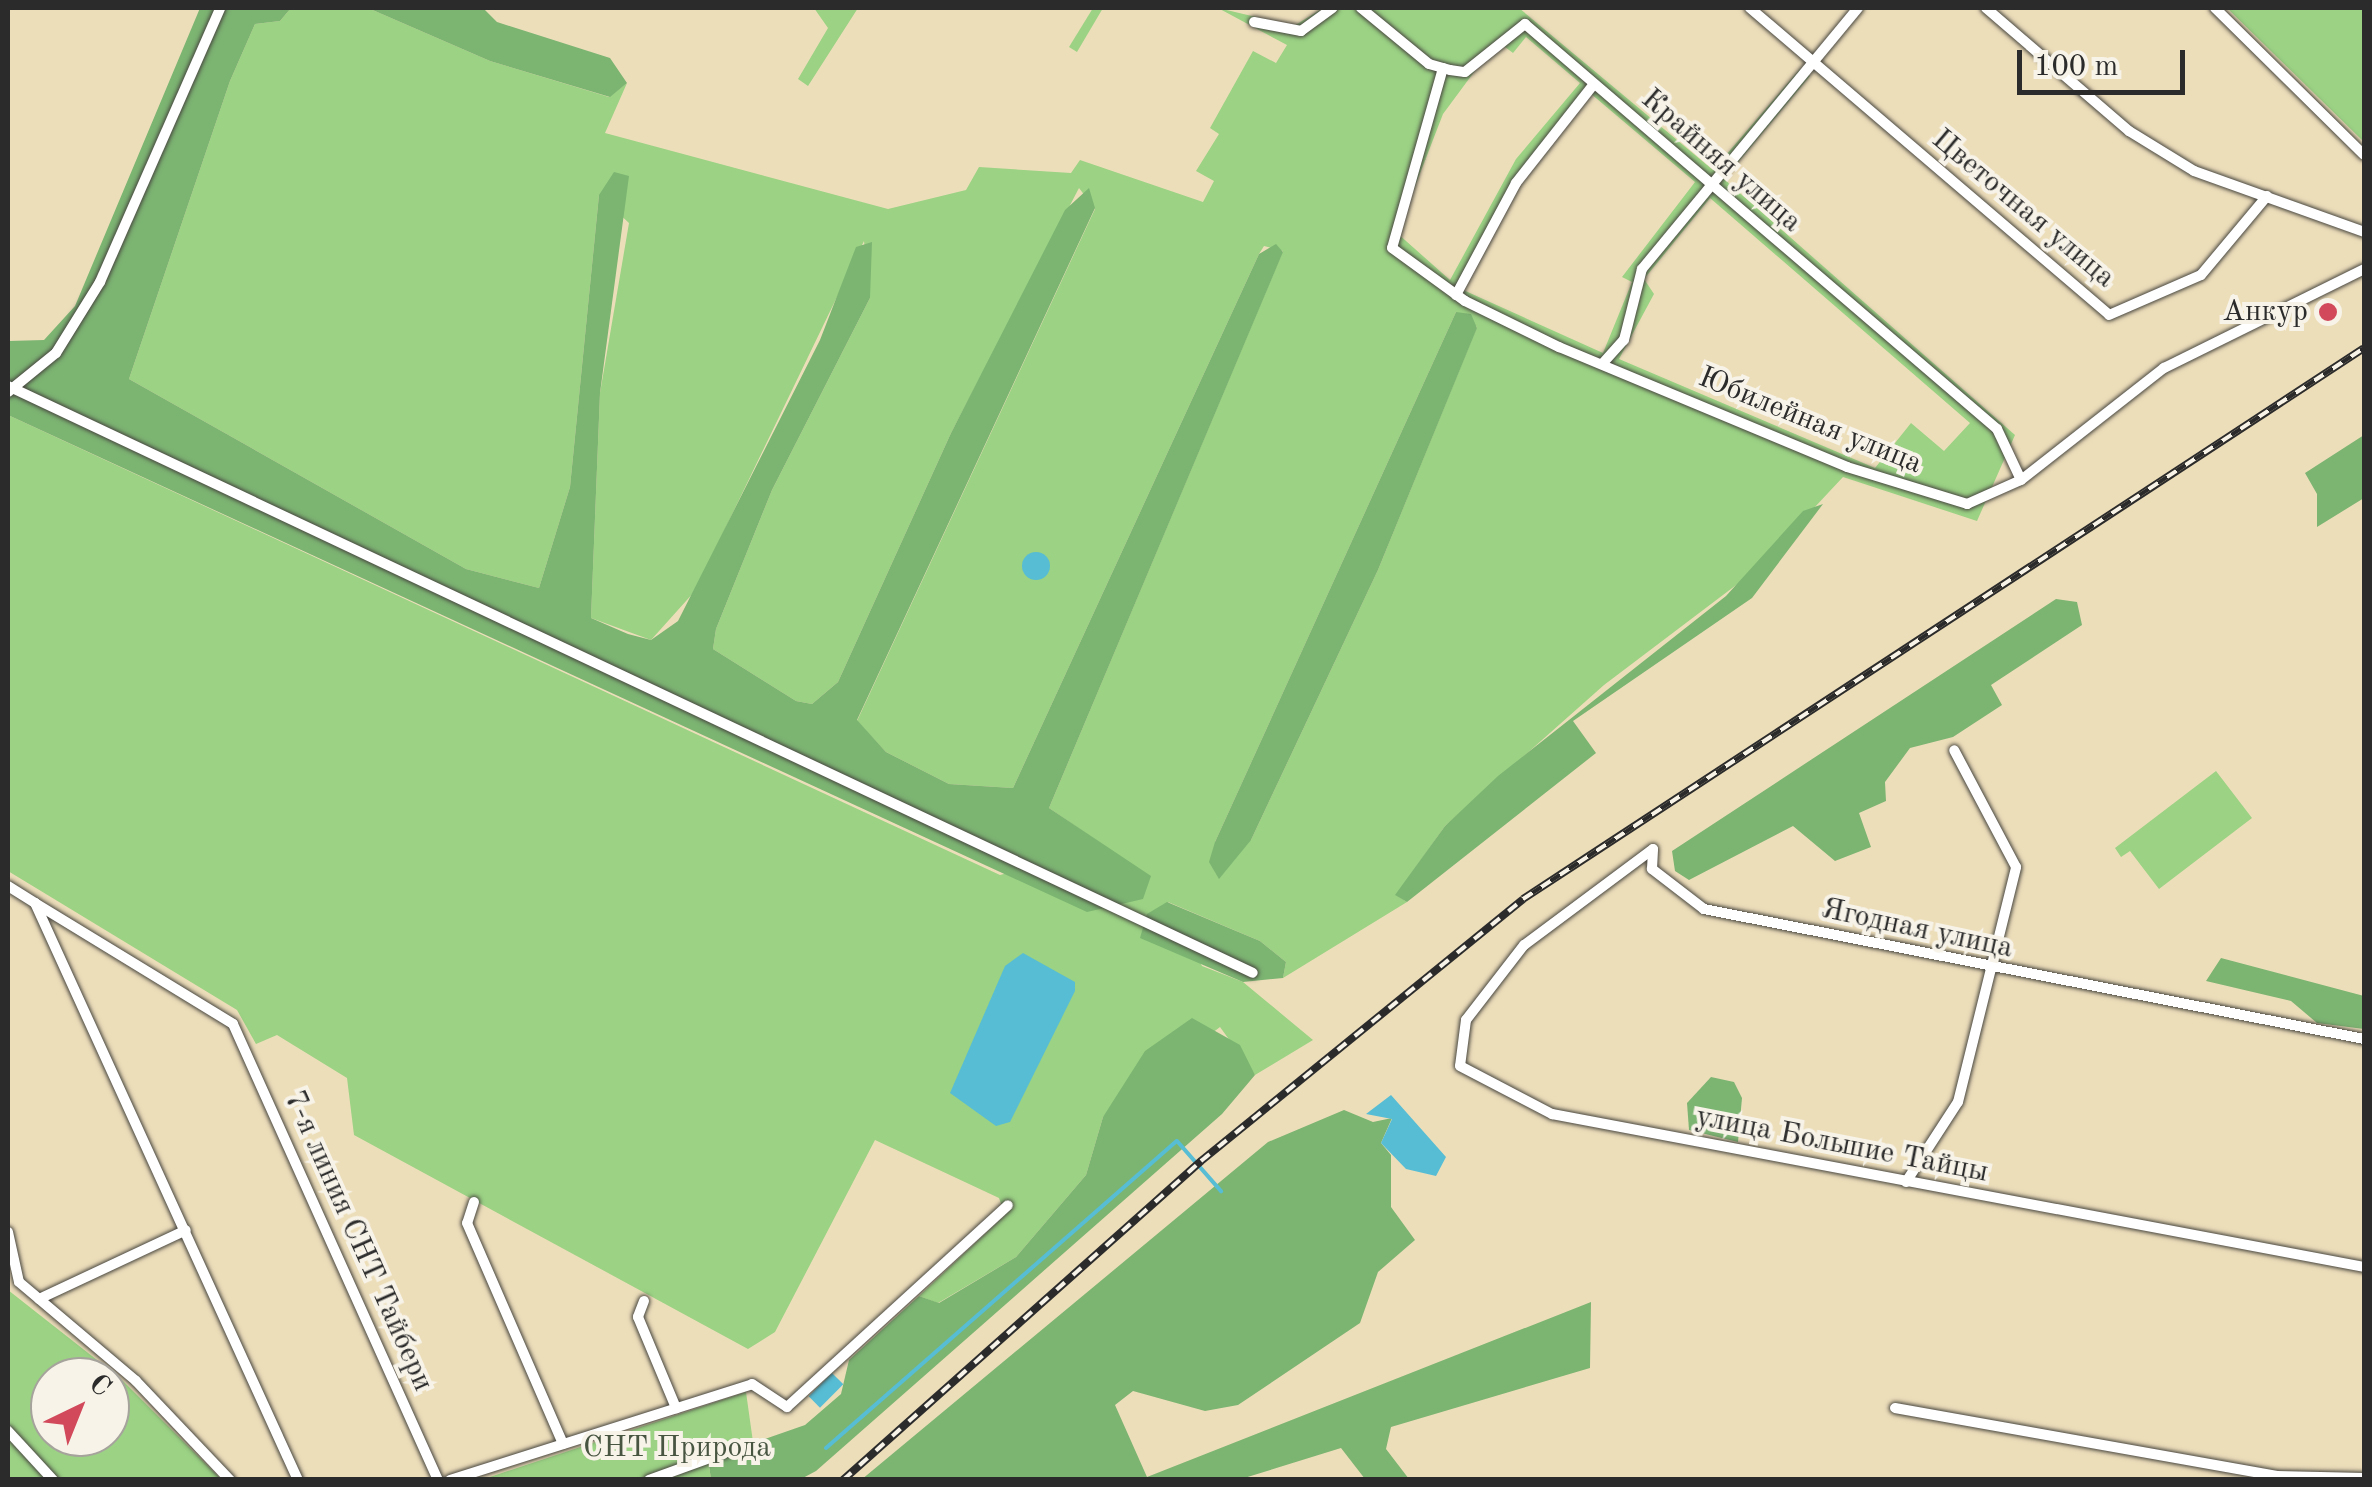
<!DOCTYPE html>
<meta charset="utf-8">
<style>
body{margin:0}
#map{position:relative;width:2372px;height:1487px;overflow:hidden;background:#eddeba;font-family:"Old Standard TT",serif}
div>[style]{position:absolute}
.green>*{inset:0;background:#9bd284}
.forest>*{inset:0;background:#7cb472}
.water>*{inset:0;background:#57bdd4;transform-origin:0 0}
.round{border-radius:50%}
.stream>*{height:4px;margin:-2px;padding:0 2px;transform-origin:2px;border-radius:2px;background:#57bdd4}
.roads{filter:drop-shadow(0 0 2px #484640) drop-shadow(0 0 2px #484640)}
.street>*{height:10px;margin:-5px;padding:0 5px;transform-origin:5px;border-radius:5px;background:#fff}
.rail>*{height:8px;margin-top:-4px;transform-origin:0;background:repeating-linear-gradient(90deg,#f7f3e8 0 11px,#2b2b2b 0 22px);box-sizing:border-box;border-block:2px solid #2b2b2b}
.dots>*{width:28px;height:28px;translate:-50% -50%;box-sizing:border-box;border:5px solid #f7f3e8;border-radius:50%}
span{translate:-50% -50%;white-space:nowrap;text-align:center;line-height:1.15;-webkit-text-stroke:8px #f7f3e8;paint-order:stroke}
.street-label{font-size:30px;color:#2b2b2b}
.poi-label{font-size:30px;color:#2b2b2b}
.right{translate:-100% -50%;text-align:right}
.park-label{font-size:30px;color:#475541}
.frame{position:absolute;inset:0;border:10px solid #2b2b2b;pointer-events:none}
.north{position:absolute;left:30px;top:1357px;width:100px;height:100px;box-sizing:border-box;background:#f7f3e8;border:2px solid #a5a39c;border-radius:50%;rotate:43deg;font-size:28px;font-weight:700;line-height:40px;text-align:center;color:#2b2b2b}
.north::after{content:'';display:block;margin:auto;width:35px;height:45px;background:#d1495b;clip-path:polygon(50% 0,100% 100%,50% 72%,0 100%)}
.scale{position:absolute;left:2017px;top:50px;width:168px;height:45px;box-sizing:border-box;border:5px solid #2b2b2b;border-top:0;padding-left:12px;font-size:30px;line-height:35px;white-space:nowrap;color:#2b2b2b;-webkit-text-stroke:8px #f7f3e8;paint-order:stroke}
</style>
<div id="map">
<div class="green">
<i style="clip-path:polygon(evenodd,291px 8px,368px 8px,490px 61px,609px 97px,627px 83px,605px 133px,888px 209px,966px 190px,979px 167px,1071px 173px,1080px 160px,1203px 202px,1214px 181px,1196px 171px,1219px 134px,1210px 128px,1253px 51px,1276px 63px,1287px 45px,1218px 8px,1294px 26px,1323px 8px,1519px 8px,1713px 170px,1800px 69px,1810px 76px,1724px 179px,2015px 435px,1977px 521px,1843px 477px,1756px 570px,1604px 685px,1445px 826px,1396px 895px,1407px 902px,1283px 978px,1286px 962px,1260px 941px,1168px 902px,1202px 966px,1243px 982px,1313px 1040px,1255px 1075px,1220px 1027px,1103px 1117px,1086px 1175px,1016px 1257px,938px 1303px,919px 1296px,1005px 1215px,999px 1198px,875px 1140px,775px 1332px,748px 1349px,354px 1135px,347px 1078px,277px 1035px,256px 1044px,237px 1010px,8px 871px,8px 415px,1000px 875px,1106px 847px,1049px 808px,1283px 251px,1264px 246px,1259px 254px,1013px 788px,949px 784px,886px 752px,857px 721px,1095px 209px,1079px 188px,951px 433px,838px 682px,812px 704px,796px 701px,713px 649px,716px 629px,772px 490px,870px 298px,864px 241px,695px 591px,651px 640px,591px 618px,600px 393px,629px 223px,599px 195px,570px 487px,539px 588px,466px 569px,129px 379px,230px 81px,255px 24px,280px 21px,291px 8px,1526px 37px,1580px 83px,1516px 159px,1450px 280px,1397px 233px,1443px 114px,1497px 41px,1513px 53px,1526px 37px,291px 8px,1590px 93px,1695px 182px,1622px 277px,1632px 282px,1603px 353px,1461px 289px,1527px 165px,1590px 93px,291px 8px,1710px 198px,1970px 423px,1944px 451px,1911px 423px,1875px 468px,1619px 359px,1654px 294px,1644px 279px,1710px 198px,291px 8px,1456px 312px,1477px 327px,1378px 570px,1251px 840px,1215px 842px,1456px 312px)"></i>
<i style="clip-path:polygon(814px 8px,858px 8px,808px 86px,798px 79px,828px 28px)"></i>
<i style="clip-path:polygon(1093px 8px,1103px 8px,1077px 52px,1069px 47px)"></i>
<i style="clip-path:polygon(2227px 8px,2364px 9px,2364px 142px)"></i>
<i style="clip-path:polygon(2216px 771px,2252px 818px,2159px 889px,2130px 851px,2121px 857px,2115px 848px)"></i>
<i style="clip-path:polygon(evenodd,8px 1290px,120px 1378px,221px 1479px,8px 1479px,8px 1290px,50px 1377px,110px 1377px,110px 1437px,50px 1437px,50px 1377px)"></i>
<i style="clip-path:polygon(746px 1392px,753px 1442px,708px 1459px,711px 1479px,481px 1480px)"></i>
</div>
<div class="forest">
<i style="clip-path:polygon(200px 8px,291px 8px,280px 21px,255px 24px,230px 81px,129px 379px,466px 569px,539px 588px,570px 487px,599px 195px,614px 172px,629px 176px,600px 393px,591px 618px,628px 634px,651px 640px,678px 621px,820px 340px,856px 247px,872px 242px,870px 298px,772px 490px,716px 629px,713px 649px,796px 701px,812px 704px,838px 682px,951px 433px,1065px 210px,1089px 188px,1095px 208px,857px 720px,886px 752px,949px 784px,1013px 788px,1259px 254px,1276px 244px,1283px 252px,1049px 808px,1151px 876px,1143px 899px,1087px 912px,8px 415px,8px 341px,44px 340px,75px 306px)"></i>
<i style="clip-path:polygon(368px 8px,483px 8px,497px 22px,610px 58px,627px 83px,610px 97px,490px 61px)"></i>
<i style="clip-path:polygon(1456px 312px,1471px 314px,1477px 328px,1378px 570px,1251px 840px,1219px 879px,1209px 862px,1215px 842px)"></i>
<i style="clip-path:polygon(2364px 435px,2364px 498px,2317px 527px,2317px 494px,2305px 473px)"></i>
<i style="clip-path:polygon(1823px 504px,1752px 598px,1573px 721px,1596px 753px,1407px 902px,1395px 895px,1445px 826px,1498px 776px,1726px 596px,1803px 511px)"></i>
<i style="clip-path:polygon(2056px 599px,2077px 602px,2082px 625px,1991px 685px,2002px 705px,1953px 737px,1910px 748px,1885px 782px,1886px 801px,1859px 813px,1871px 847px,1835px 861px,1793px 826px,1689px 880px,1675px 871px,1672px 851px)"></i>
<i style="clip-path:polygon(1167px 902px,1260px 941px,1286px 962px,1283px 978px,1243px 982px,1140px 938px,1147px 914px)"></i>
<i style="clip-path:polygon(2221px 958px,2364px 996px,2364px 1029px,2317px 1023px,2291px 1001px,2206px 981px)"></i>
<i style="clip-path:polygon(1192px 1018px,1240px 1045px,1255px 1075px,1222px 1114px,816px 1471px,801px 1479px,711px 1479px,708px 1459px,805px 1425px,841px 1394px,849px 1360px,919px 1296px,939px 1303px,1016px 1257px,1086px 1175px,1103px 1117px,1145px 1051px)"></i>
<i style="clip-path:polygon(1711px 1077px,1734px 1082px,1742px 1098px,1738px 1142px,1689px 1130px,1687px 1103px)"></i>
<i style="clip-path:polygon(1344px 1110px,1373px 1122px,1392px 1118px,1381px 1143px,1391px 1155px,1391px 1207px,1415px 1240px,1378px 1272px,1360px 1323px,1238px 1405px,1205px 1411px,1133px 1391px,1115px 1405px,1147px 1477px,1591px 1302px,1590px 1368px,1391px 1427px,1386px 1449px,1409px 1479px,1365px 1479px,1341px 1448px,1241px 1479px,861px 1480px,1268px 1142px)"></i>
</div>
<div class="water">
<i class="round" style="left:1022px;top:552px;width:28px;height:28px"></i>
<i style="clip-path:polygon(1023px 953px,1075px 982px,1075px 991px,1010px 1122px,996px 1126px,950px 1093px,1005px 966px)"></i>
<i style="clip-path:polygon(1391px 1095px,1446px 1157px,1436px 1176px,1406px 1169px,1381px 1143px,1392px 1119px,1366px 1114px)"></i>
<i style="left:832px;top:1373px;width:16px;height:33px;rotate:45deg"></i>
</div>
<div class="stream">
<i style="left:826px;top:1448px;width:466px;rotate:-41.2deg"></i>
<i style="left:1177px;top:1141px;width:67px;rotate:48.7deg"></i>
</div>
<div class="roads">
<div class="street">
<i style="left:1361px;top:8px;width:88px;rotate:39.5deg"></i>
<i style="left:1429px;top:64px;width:22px;rotate:16deg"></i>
<i style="left:1450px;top:70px;width:15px;rotate:8deg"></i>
<i style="left:1465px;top:72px;width:77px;rotate:-38.7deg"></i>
<i style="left:1525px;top:24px;width:622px;rotate:40.63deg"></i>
<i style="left:1997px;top:429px;width:56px;rotate:64.8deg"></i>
<i style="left:1750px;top:8px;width:472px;rotate:40.5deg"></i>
<i style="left:2109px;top:315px;width:100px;rotate:-23.5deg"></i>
<i style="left:2201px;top:275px;width:103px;rotate:-50.1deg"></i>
<i style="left:1986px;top:8px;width:189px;rotate:40.7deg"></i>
<i style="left:2129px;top:131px;width:76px;rotate:31.6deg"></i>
<i style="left:2194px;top:171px;width:181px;rotate:19.7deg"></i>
<i style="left:2215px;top:8px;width:209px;rotate:44.6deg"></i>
<i style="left:1254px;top:22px;width:48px;rotate:10.8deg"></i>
<i style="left:1301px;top:31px;width:39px;rotate:-36deg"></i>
<i style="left:1443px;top:68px;width:187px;rotate:105.8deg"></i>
<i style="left:1392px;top:248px;width:90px;rotate:36deg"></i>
<i style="left:1465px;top:301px;width:105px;rotate:26.1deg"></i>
<i style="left:1559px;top:347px;width:312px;rotate:22.6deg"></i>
<i style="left:1847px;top:467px;width:126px;rotate:17.1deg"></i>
<i style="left:1967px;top:504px;width:59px;rotate:-24deg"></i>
<i style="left:2021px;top:480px;width:182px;rotate:-38.1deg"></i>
<i style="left:2164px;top:368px;width:223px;rotate:-26.3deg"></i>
<i style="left:1456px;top:295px;width:127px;rotate:-61.8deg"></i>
<i style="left:1516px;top:183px;width:126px;rotate:-51.8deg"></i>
<i style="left:1603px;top:363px;width:31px;rotate:-48deg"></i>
<i style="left:1624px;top:340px;width:73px;rotate:-75.8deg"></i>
<i style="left:1642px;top:269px;width:339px;rotate:-50.4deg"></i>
<i style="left:8px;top:386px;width:1376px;rotate:25.24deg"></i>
<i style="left:8px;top:392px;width:62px;rotate:-39.1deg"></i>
<i style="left:56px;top:353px;width:84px;rotate:-58.2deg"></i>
<i style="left:100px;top:282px;width:299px;rotate:-66.3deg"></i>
<i style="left:8px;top:886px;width:32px;rotate:32deg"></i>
<i style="left:35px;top:903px;width:634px;rotate:65.5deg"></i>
<i style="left:35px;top:903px;width:232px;rotate:31.4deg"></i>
<i style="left:233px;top:1024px;width:500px;rotate:65.8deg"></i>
<i style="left:2364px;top:1039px;width:673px;rotate:-168.86deg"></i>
<i style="left:1704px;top:909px;width:66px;rotate:-142.4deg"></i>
<i style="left:1652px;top:869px;width:20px;rotate:-87deg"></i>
<i style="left:1653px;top:849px;width:161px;rotate:143.3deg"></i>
<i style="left:1524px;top:945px;width:95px;rotate:127.7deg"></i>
<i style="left:1466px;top:1020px;width:46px;rotate:97.4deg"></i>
<i style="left:1460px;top:1066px;width:104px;rotate:27.6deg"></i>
<i style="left:1552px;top:1114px;width:826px;rotate:10.67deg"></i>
<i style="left:1906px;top:1182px;width:95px;rotate:-57deg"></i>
<i style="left:1958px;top:1102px;width:242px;rotate:-76.1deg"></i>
<i style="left:2016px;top:867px;width:132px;rotate:-117.9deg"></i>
<i style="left:474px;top:1202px;width:22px;rotate:108deg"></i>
<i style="left:467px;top:1223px;width:241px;rotate:66.5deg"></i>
<i style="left:8px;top:1232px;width:51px;rotate:77.6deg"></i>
<i style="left:19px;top:1282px;width:153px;rotate:40.2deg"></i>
<i style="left:136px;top:1381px;width:137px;rotate:46.5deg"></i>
<i style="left:39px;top:1299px;width:162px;rotate:-25.1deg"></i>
<i style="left:644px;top:1301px;width:17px;rotate:111deg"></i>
<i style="left:638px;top:1317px;width:99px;rotate:67.3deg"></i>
<i style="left:1895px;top:1408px;width:388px;rotate:10.1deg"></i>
<i style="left:2277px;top:1476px;width:87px;rotate:1.3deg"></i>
<i style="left:8px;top:1431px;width:67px;rotate:47.4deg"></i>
<i style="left:450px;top:1480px;width:317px;rotate:-17.6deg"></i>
<i style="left:752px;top:1384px;width:42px;rotate:33.3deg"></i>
<i style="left:787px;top:1407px;width:299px;rotate:-42.4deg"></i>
<i style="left:649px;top:1480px;width:88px;rotate:-19.9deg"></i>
</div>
</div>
<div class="rail">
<i style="left:843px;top:1480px;width:480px;rotate:-41.7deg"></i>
<i style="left:1201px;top:1161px;width:415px;rotate:-39.1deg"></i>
<i style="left:1523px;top:899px;width:1005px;rotate:-33.23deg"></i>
</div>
<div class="dots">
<i style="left:2328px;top:312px;background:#d1495b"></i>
</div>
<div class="street-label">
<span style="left:1721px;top:161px;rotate:41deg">Крайняя улица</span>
<span style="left:2023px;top:209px;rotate:40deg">Цветочная улица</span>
<span style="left:1810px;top:421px;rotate:22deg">Юбилейная улица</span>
<span style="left:1917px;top:929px;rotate:12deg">Ягодная улица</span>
<span style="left:1842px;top:1145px;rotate:11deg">улица Большие Тайцы</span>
<span style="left:358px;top:1241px;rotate:66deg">7-я линия СНТ Тайбери</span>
</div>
<div class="poi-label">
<span class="right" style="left:2308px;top:312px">Анкур</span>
</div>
<div class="park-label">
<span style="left:677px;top:1448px">СНТ Природа</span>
</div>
<div class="frame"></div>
<div class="north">С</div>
<div class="scale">100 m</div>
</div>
